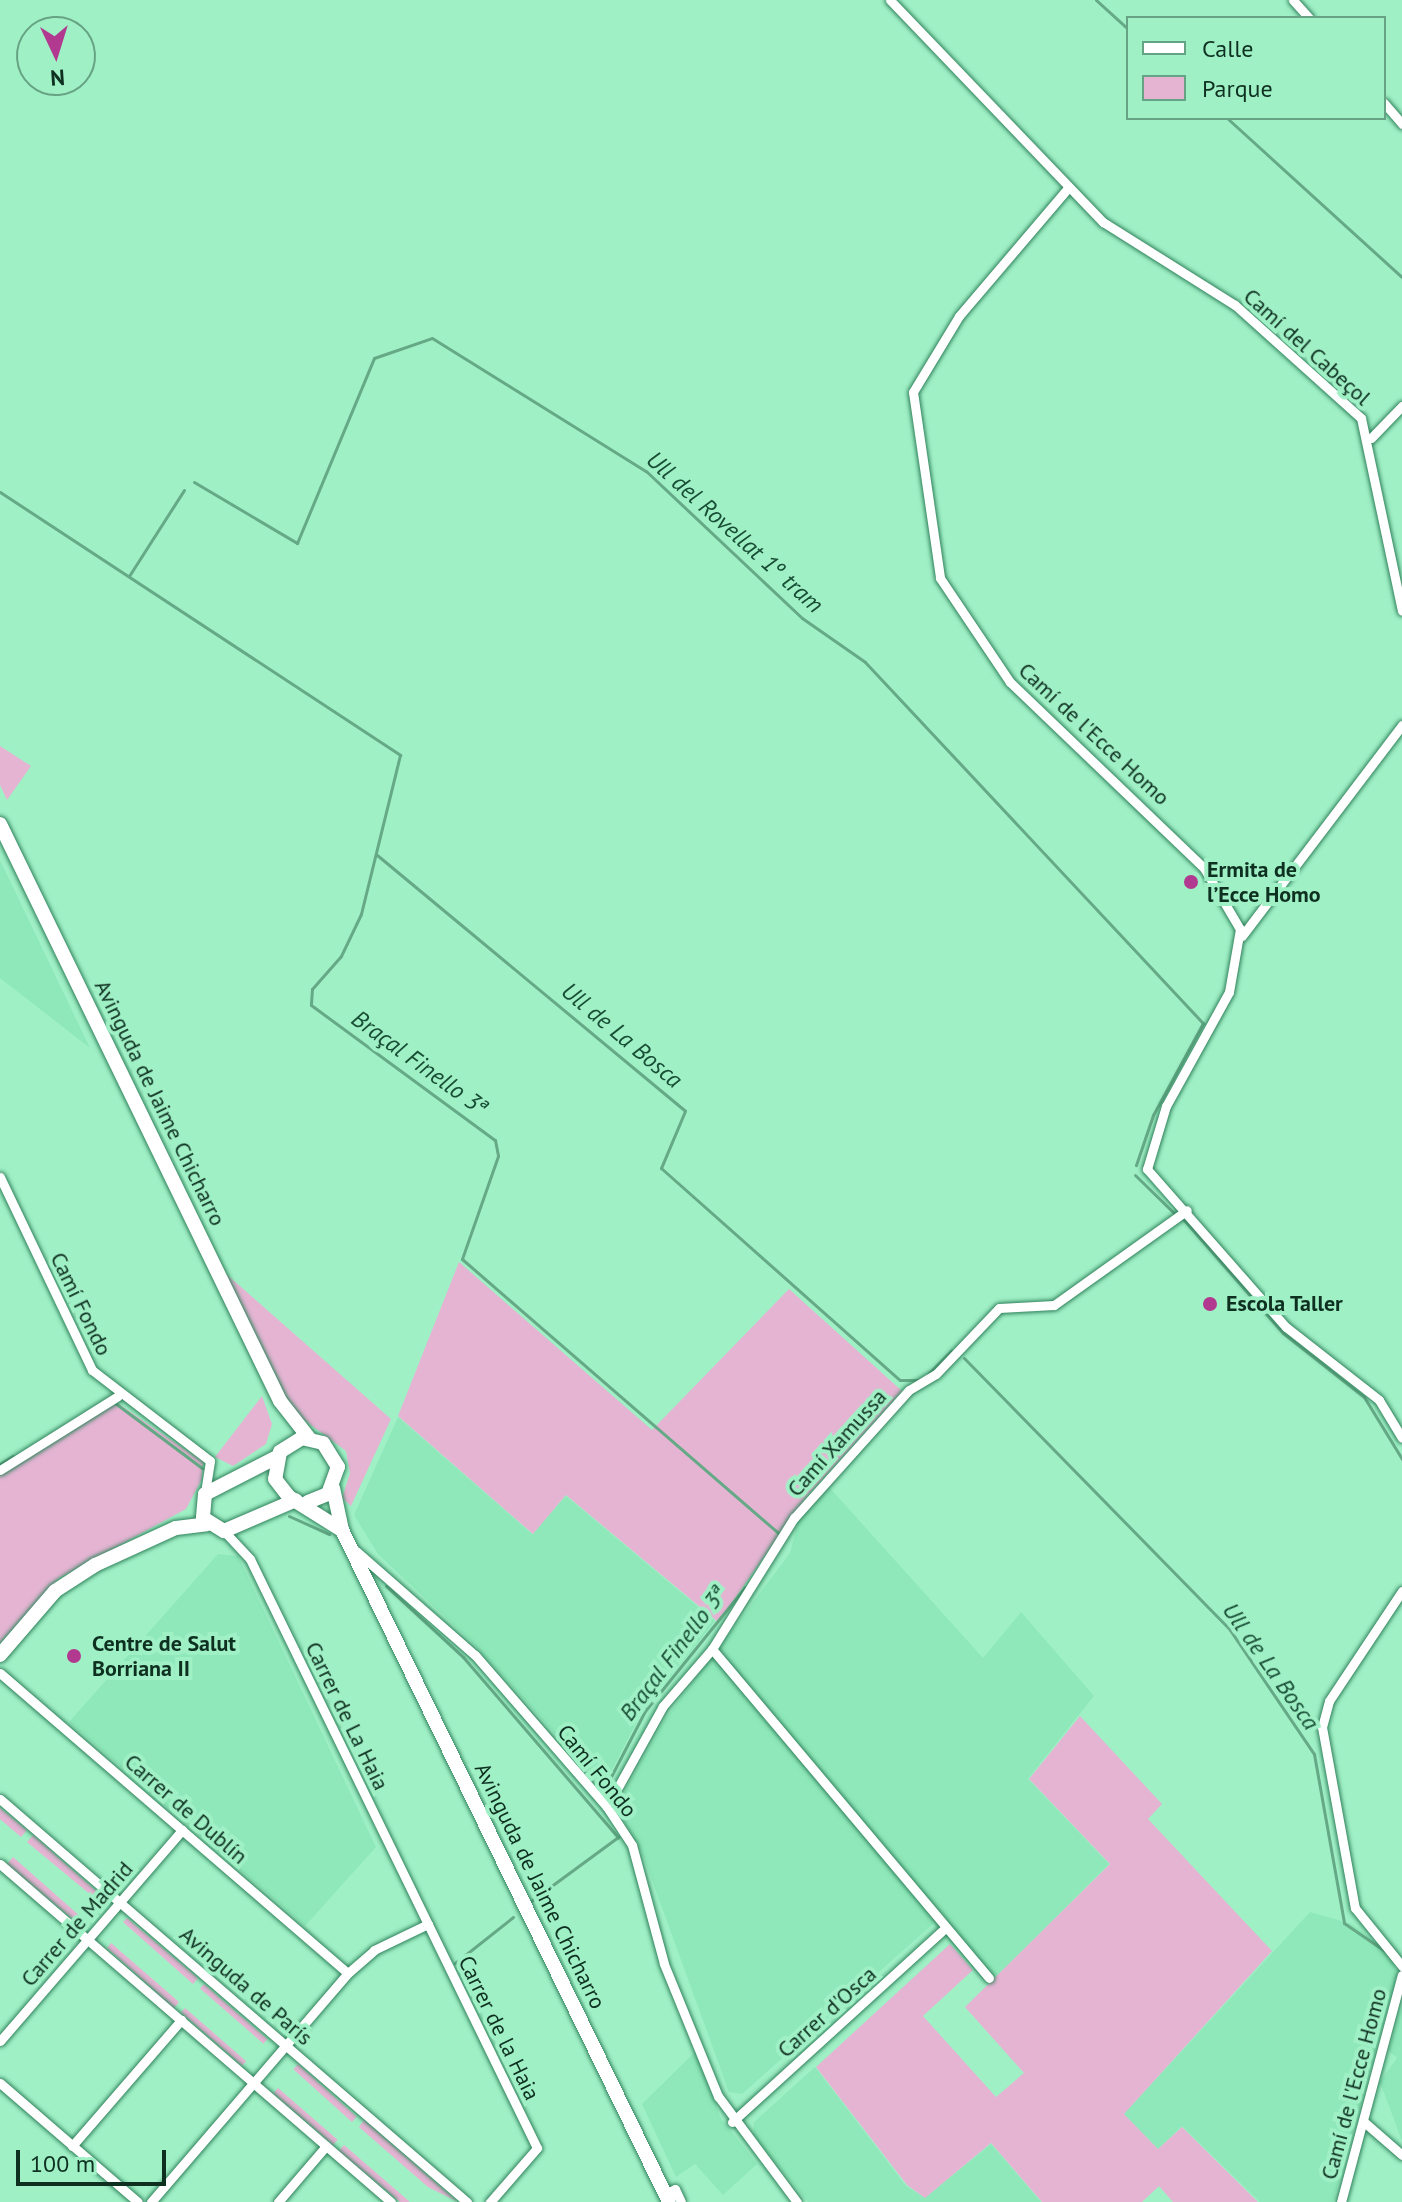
<!DOCTYPE html>
<meta charset="utf-8">
<style>
body{margin:0}
#map{position:relative;width:1402px;height:2202px;overflow:hidden;background:#a0f0c6;font-family:"PT Sans",sans-serif}
div>[style]{position:absolute}
.built>*{inset:0;background:#8ee8b9}
.green>*{inset:0;background:#e5b4d3;transform-origin:0 0}
.stream>*{height:3px;margin:-1.5px;padding:0 1.5px;transform-origin:1.5px;border-radius:1.5px;background:#65a986}
.roads{filter:drop-shadow(0 0 2px #30825c) drop-shadow(0 0 2px #30825c)}
.street>*{height:9px;margin:-4.5px;padding:0 4.5px;transform-origin:4.5px;border-radius:4.5px;background:#fff}
.secondary>*{height:14px;margin:-7px;padding:0 7px;transform-origin:7px;border-radius:7px;background:#fff}
.dots>*{width:22px;height:22px;translate:-50% -50%;box-sizing:border-box;border:4px solid #a0f0c6;border-radius:50%}
span{translate:-50% -50%;white-space:nowrap;text-align:center;line-height:1.15;-webkit-text-stroke:8px #a0f0c6;paint-order:stroke}
.street-label{font-size:22px;color:#0e3020}
.poi-label{font-size:22px;color:#0e3020;font-weight:700}
.left{translate:0 -50%;text-align:left}
.water-label{font-size:24px;color:#184e35;font-style:italic}
.legend{position:absolute;left:1126px;top:16px;width:260px;height:104px;box-sizing:border-box;background:#a0f0c6;border:2px solid #66a384;margin:0;padding:10px 14px;list-style:none;font-size:24px;color:#0e3020}
.legend li{display:flex;align-items:center;gap:16px;height:40px}
.legend b{width:40px;border:2px solid #66a384}
.north{position:absolute;left:16px;top:16px;width:80px;height:80px;box-sizing:border-box;background:#a0f0c6;border:2px solid #66a384;border-radius:50%;rotate:176deg;font-size:22px;font-weight:700;line-height:32px;text-align:center;color:#0e3020}
.north::after{content:'';display:block;margin:auto;width:28px;height:36px;background:#b13a90;clip-path:polygon(50% 0,100% 100%,50% 72%,0 100%)}
.scale{position:absolute;left:16px;top:2150px;width:150px;height:36px;box-sizing:border-box;border:4px solid #0e3020;border-top:0;padding-left:10px;font-size:24px;line-height:28px;white-space:nowrap;color:#0e3020;-webkit-text-stroke:6px #a0f0c6;paint-order:stroke}
</style>
<div id="map">
<div class="built">
<i style="clip-path:polygon(0 860px,90px 1048px,0 978px)"></i>
<i style="clip-path:polygon(398px 1417px,532px 1534px,566px 1496px,715px 1621px,641px 1714px,603px 1787px,474px 1644px,378px 1554px,354px 1515px)"></i>
<i style="clip-path:polygon(828px 1486px,983px 1658px,1021px 1612px,1094px 1696px,1028px 1779px,1109px 1864px,988px 1985px,934px 1923px,742px 2094px,729px 2092px,641px 1850px,616px 1807px,665px 1719px,790px 1553px,798px 1522px)"></i>
<i style="clip-path:polygon(218px 1554px,238px 1556px,376px 1847px,305px 1926px,69px 1722px)"></i>
<i style="clip-path:polygon(1310px 1912px,1352px 1924px,1388px 1951px,1397px 1975px,1333px 2202px,1260px 2202px,1182px 2126px,1158px 2149px,1124px 2114px)"></i>
<i style="clip-path:polygon(1402px 2005px,1402px 2141px,1380px 2082px,1397px 2058px,1389px 2051px)"></i>
<i style="clip-path:polygon(697px 2050px,720px 2117px,757px 2164px,723px 2195px,695px 2164px,676px 2177px,642px 2104px)"></i>
<i style="clip-path:polygon(815px 2067px,906px 2186px,925px 2198px,991px 2144px,1041px 2202px,808px 2202px,753px 2135px,754px 2122px)"></i>
</div>
<div class="green">
<i style="clip-path:polygon(0 746px,31px 766px,7px 800px,0 785px)"></i>
<i style="clip-path:polygon(459px 1262px,652px 1430px,789px 1289px,902px 1391px,807px 1496px,718px 1622px,566px 1495px,533px 1534px,398px 1416px)"></i>
<i style="clip-path:polygon(224px 1272px,391px 1419px,351px 1506px,342px 1498px,350px 1473px,346px 1451px,292px 1411px)"></i>
<i style="clip-path:polygon(262px 1396px,272px 1424px,266px 1444px,233px 1466px,215px 1457px)"></i>
<i style="clip-path:polygon(116px 1402px,203px 1462px,202px 1479px,186px 1509px,59px 1578px,0 1643px,0 1474px)"></i>
<i style="clip-path:polygon(1080px 1716px,1162px 1804px,1148px 1819px,1272px 1951px,1124px 2114px,1158px 2149px,1182px 2127px,1258px 2202px,1173px 2202px,1159px 2186px,1142px 2202px,1042px 2202px,991px 2143px,925px 2198px,907px 2185px,816px 2067px,950px 1944px,973px 1970px,923px 2016px,996px 2097px,1024px 2073px,965px 2007px,1110px 1864px,1029px 1779px)"></i>
<i style="clip-path:polygon(0 1808px,27px 1830px,21px 1837px,0 1819px)"></i>
<i style="clip-path:polygon(33px 1835px,101px 1895px,97px 1900px,27px 1842px)"></i>
<i style="clip-path:polygon(13px 1857px,81px 1917px,76px 1922px,7px 1864px)"></i>
<i style="clip-path:polygon(127px 1918px,198px 1978px,193px 1984px,123px 1922px)"></i>
<i style="clip-path:polygon(111px 1943px,179px 2002px,174px 2008px,107px 1948px)"></i>
<i style="left:204px;top:1984px;width:84px;height:6px;rotate:41deg"></i>
<i style="left:185px;top:2008px;width:81px;height:6px;rotate:41deg"></i>
<i style="left:298px;top:2064px;width:79px;height:7px;rotate:42deg"></i>
<i style="left:278px;top:2088px;width:79px;height:7px;rotate:41deg"></i>
<i style="clip-path:polygon(364px 2120px,458px 2202px,428px 2187px,359px 2127px)"></i>
<i style="clip-path:polygon(344px 2145px,410px 2202px,400px 2202px,339px 2151px)"></i>
</div>
<div class="stream">
<i style="left:1096px;top:0;width:43px;rotate:42.2deg"></i>
<i style="left:1227px;top:118px;width:236px;rotate:42.3deg"></i>
<i style="left:194px;top:482px;width:120px;rotate:30.6deg"></i>
<i style="left:297px;top:543px;width:200px;rotate:-67.4deg"></i>
<i style="left:374px;top:358px;width:61px;rotate:-19deg"></i>
<i style="left:432px;top:338px;width:252px;rotate:31.9deg"></i>
<i style="left:646px;top:471px;width:214px;rotate:43.3deg"></i>
<i style="left:802px;top:618px;width:77px;rotate:34.9deg"></i>
<i style="left:865px;top:662px;width:495px;rotate:46.9deg"></i>
<i style="left:1203px;top:1023px;width:105px;rotate:118.5deg"></i>
<i style="left:1153px;top:1115px;width:53px;rotate:108.8deg"></i>
<i style="left:0;top:492px;width:479px;rotate:33.3deg"></i>
<i style="left:400px;top:755px;width:164px;rotate:103.8deg"></i>
<i style="left:361px;top:914px;width:47px;rotate:115.5deg"></i>
<i style="left:341px;top:956px;width:44px;rotate:131.3deg"></i>
<i style="left:312px;top:989px;width:16px;rotate:94deg"></i>
<i style="left:311px;top:1005px;width:228px;rotate:36.3deg"></i>
<i style="left:495px;top:1140px;width:16px;rotate:79deg"></i>
<i style="left:498px;top:1156px;width:109px;rotate:109.3deg"></i>
<i style="left:462px;top:1259px;width:420px;rotate:40.9deg"></i>
<i style="left:129px;top:576px;width:102px;rotate:-57.4deg"></i>
<i style="left:377px;top:855px;width:400px;rotate:39.7deg"></i>
<i style="left:685px;top:1111px;width:62px;rotate:112.8deg"></i>
<i style="left:661px;top:1168px;width:319px;rotate:41.6deg"></i>
<i style="left:900px;top:1380px;width:18px"></i>
<i style="left:1135px;top:1175px;width:54px;rotate:44.3deg"></i>
<i style="left:1184px;top:1220px;width:150px;rotate:48.8deg"></i>
<i style="left:1283px;top:1333px;width:103px;rotate:38.3deg"></i>
<i style="left:1364px;top:1397px;width:73px;rotate:58.5deg"></i>
<i style="left:964px;top:1358px;width:380px;rotate:45.6deg"></i>
<i style="left:1230px;top:1630px;width:150px;rotate:55.9deg"></i>
<i style="left:1314px;top:1754px;width:172px;rotate:79.9deg"></i>
<i style="left:1344px;top:1923px;width:50px;rotate:34.3deg"></i>
<i style="left:928px;top:1374px;width:33px;rotate:-45deg"></i>
<i style="left:115px;top:1403px;width:109px;rotate:36.8deg"></i>
<i style="left:0;top:1464px;width:15px;rotate:-32deg"></i>
<i style="left:289px;top:1516px;width:44px;rotate:24.2deg"></i>
<i style="left:386px;top:1586px;width:105px;rotate:42.7deg"></i>
<i style="left:463px;top:1657px;width:238px;rotate:49.3deg"></i>
<i style="left:618px;top:1837px;width:108px;rotate:143.7deg"></i>
<i style="left:604px;top:1790px;width:89px;rotate:-62.6deg"></i>
<i style="left:645px;top:1711px;width:159px;rotate:-51.1deg"></i>
<i style="left:455px;top:1963px;width:74px;rotate:-38.4deg"></i>
</div>
<div class="roads">
<div class="street">
<i style="left:890px;top:0;width:308px;rotate:46.2deg"></i>
<i style="left:1103px;top:222px;width:156px;rotate:32.2deg"></i>
<i style="left:1235px;top:305px;width:169px;rotate:41.9deg"></i>
<i style="left:1361px;top:418px;width:197px;rotate:78deg"></i>
<i style="left:1293px;top:0;width:24px;rotate:48deg"></i>
<i style="left:1384px;top:103px;width:28px;rotate:49deg"></i>
<i style="left:1068px;top:188px;width:168px;rotate:130.4deg"></i>
<i style="left:959px;top:316px;width:89px;rotate:121.2deg"></i>
<i style="left:913px;top:392px;width:188px;rotate:81.7deg"></i>
<i style="left:940px;top:578px;width:125px;rotate:56.1deg"></i>
<i style="left:1010px;top:682px;width:269px;rotate:43.8deg"></i>
<i style="left:1204px;top:868px;width:71px;rotate:59.5deg"></i>
<i style="left:1240px;top:929px;width:64px;rotate:99.9deg"></i>
<i style="left:1229px;top:992px;width:130px;rotate:118.9deg"></i>
<i style="left:1166px;top:1106px;width:66px;rotate:106.8deg"></i>
<i style="left:1147px;top:1169px;width:210px;rotate:48.7deg"></i>
<i style="left:1286px;top:1327px;width:118px;rotate:38.1deg"></i>
<i style="left:1379px;top:1400px;width:44px;rotate:58.8deg"></i>
<i style="left:1371px;top:438px;width:45px;rotate:-45.9deg"></i>
<i style="left:1242px;top:936px;width:265px;rotate:-52.8deg"></i>
<i style="left:0;top:1177px;width:214px;rotate:64.5deg"></i>
<i style="left:92px;top:1370px;width:149px;rotate:37.6deg"></i>
<i style="left:210px;top:1461px;width:33px;rotate:99deg"></i>
<i style="left:0;top:1470px;width:139px;rotate:-32.1deg"></i>
<i style="left:224px;top:1531px;width:38px;rotate:47deg"></i>
<i style="left:250px;top:1559px;width:655px;rotate:64.02deg"></i>
<i style="left:537px;top:2148px;width:72px;rotate:131deg"></i>
<i style="left:356px;top:1551px;width:158px;rotate:41.2deg"></i>
<i style="left:475px;top:1655px;width:201px;rotate:49deg"></i>
<i style="left:607px;top:1807px;width:45px;rotate:56.7deg"></i>
<i style="left:632px;top:1845px;width:123px;rotate:74.9deg"></i>
<i style="left:664px;top:1964px;width:143px;rotate:67.8deg"></i>
<i style="left:718px;top:2096px;width:132px;rotate:53.3deg"></i>
<i style="left:1402px;top:1591px;width:132px;rotate:123.6deg"></i>
<i style="left:1329px;top:1701px;width:27px;rotate:105deg"></i>
<i style="left:1322px;top:1727px;width:184px;rotate:79.7deg"></i>
<i style="left:1355px;top:1908px;width:75px;rotate:51deg"></i>
<i style="left:712px;top:1649px;width:430px;rotate:49.9deg"></i>
<i style="left:0;top:1673px;width:459px;rotate:40.8deg"></i>
<i style="left:0;top:1799px;width:617px;rotate:40.79deg"></i>
<i style="left:607px;top:1807px;width:115px;rotate:-61deg"></i>
<i style="left:663px;top:1706px;width:75px;rotate:-49.3deg"></i>
<i style="left:712px;top:1649px;width:155px;rotate:-58deg"></i>
<i style="left:794px;top:1518px;width:172px;rotate:-48.1deg"></i>
<i style="left:909px;top:1390px;width:31px;rotate:-31deg"></i>
<i style="left:936px;top:1374px;width:91px;rotate:-46.3deg"></i>
<i style="left:999px;top:1308px;width:55px;rotate:-3.1deg"></i>
<i style="left:1054px;top:1305px;width:163px;rotate:-35.5deg"></i>
<i style="left:0;top:1864px;width:517px;rotate:40.84deg"></i>
<i style="left:0;top:2041px;width:279px;rotate:-49.2deg"></i>
<i style="left:0;top:2083px;width:182px;rotate:40.8deg"></i>
<i style="left:1363px;top:2121px;width:52px;rotate:41.1deg"></i>
<i style="left:732px;top:2122px;width:288px;rotate:-42.3deg"></i>
<i style="left:72px;top:2146px;width:167px;rotate:-49.1deg"></i>
<i style="left:665px;top:2194px;width:11px;rotate:-27deg"></i>
<i style="left:675px;top:2189px;width:14px;rotate:65deg"></i>
<i style="left:151px;top:2202px;width:302px;rotate:-49.3deg"></i>
<i style="left:348px;top:1973px;width:35px;rotate:-41deg"></i>
<i style="left:374px;top:1950px;width:60px;rotate:-25.7deg"></i>
<i style="left:278px;top:2202px;width:74px;rotate:-49.4deg"></i>
<i style="left:1341px;top:2202px;width:235px;rotate:-75deg"></i>
</div>
<div class="secondary">
<i style="left:0;top:824px;width:641px;rotate:64.11deg"></i>
<i style="left:280px;top:1401px;width:47px;rotate:51.9deg"></i>
<i style="left:277px;top:1457px;width:81px;rotate:152.8deg"></i>
<i style="left:205px;top:1494px;width:24px;rotate:95deg"></i>
<i style="left:203px;top:1518px;width:25px;rotate:32deg"></i>
<i style="left:224px;top:1531px;width:78px;rotate:-23.3deg"></i>
<i style="left:333px;top:1488px;width:43px;rotate:77.9deg"></i>
<i style="left:342px;top:1530px;width:747px;rotate:64.05deg"></i>
<i style="left:308px;top:1502px;width:22px;rotate:-22deg"></i>
<i style="left:328px;top:1494px;width:29px;rotate:-70deg"></i>
<i style="left:338px;top:1467px;width:28px;rotate:-122deg"></i>
<i style="left:323px;top:1443px;width:22px;rotate:-167deg"></i>
<i style="left:302px;top:1438px;width:26px;rotate:148deg"></i>
<i style="left:280px;top:1452px;width:27px;rotate:100deg"></i>
<i style="left:275px;top:1479px;width:23px;rotate:52deg"></i>
<i style="left:289px;top:1497px;width:60px;rotate:32.1deg"></i>
<i style="left:0;top:1655px;width:84px;rotate:-49.3deg"></i>
<i style="left:55px;top:1591px;width:48px;rotate:-33deg"></i>
<i style="left:95px;top:1565px;width:89px;rotate:-24.6deg"></i>
<i style="left:176px;top:1528px;width:31px;rotate:-7deg"></i>
</div>
</div>
<div class="dots">
<i style="left:1191px;top:882px;background:#b13a90"></i>
<i style="left:1210px;top:1304px;background:#b13a90"></i>
<i style="left:74px;top:1656px;background:#b13a90"></i>
</div>
<div class="street-label">
<span style="left:1307px;top:347px;rotate:42deg">Camí del Cabeçol</span>
<span style="left:1094px;top:734px;rotate:43deg">Camí de l'Ecce Homo</span>
<span style="left:160px;top:1103px;rotate:64deg">Avinguda de Jaime Chicharro</span>
<span style="left:81px;top:1304px;rotate:64deg">Camí Fondo</span>
<span style="left:837px;top:1443px;rotate:-48deg">Camí Xamussa</span>
<span style="left:347px;top:1716px;rotate:64deg">Carrer de La Haia</span>
<span style="left:597px;top:1771px;rotate:51deg">Camí Fondo</span>
<span style="left:186px;top:1809px;rotate:41deg">Carrer de Dublín</span>
<span style="left:540px;top:1886px;rotate:64deg">Avinguda de Jaime Chicharro</span>
<span style="left:77px;top:1924px;rotate:-49deg">Carrer de Madrid</span>
<span style="left:246px;top:1986px;rotate:41deg">Avinguda de París</span>
<span style="left:827px;top:2012px;rotate:-42deg">Carrer d'Osca</span>
<span style="left:499px;top:2028px;rotate:64deg">Carrer de la Haia</span>
<span style="left:1354px;top:2084px;rotate:-75deg">Camí de l'Ecce Homo</span>
</div>
<div class="poi-label">
<span class="left" style="left:1207px;top:882px">Ermita de<br>l’Ecce Homo</span>
<span class="left" style="left:1226px;top:1304px">Escola Taller</span>
<span class="left" style="left:92px;top:1656px">Centre de Salut<br>Borriana II</span>
</div>
<div class="water-label">
<span style="left:735px;top:532px;rotate:42deg">Ull del Rovellat 1º tram</span>
<span style="left:622px;top:1035px;rotate:40deg">Ull de La Bosca</span>
<span style="left:420px;top:1063px;rotate:36deg">Braçal Finello 3ª</span>
<span style="left:673px;top:1653px;rotate:-53deg">Braçal Finello 3ª</span>
<span style="left:1271px;top:1666px;rotate:55deg">Ull de La Bosca</span>
</div>
<ul class="legend">
<li><b style="height:10px;background:#fff"></b>Calle</li>
<li><b style="height:22px;background:#e5b4d3"></b>Parque</li>
</ul>
<div class="north">N</div>
<div class="scale">100 m</div>
</div>
